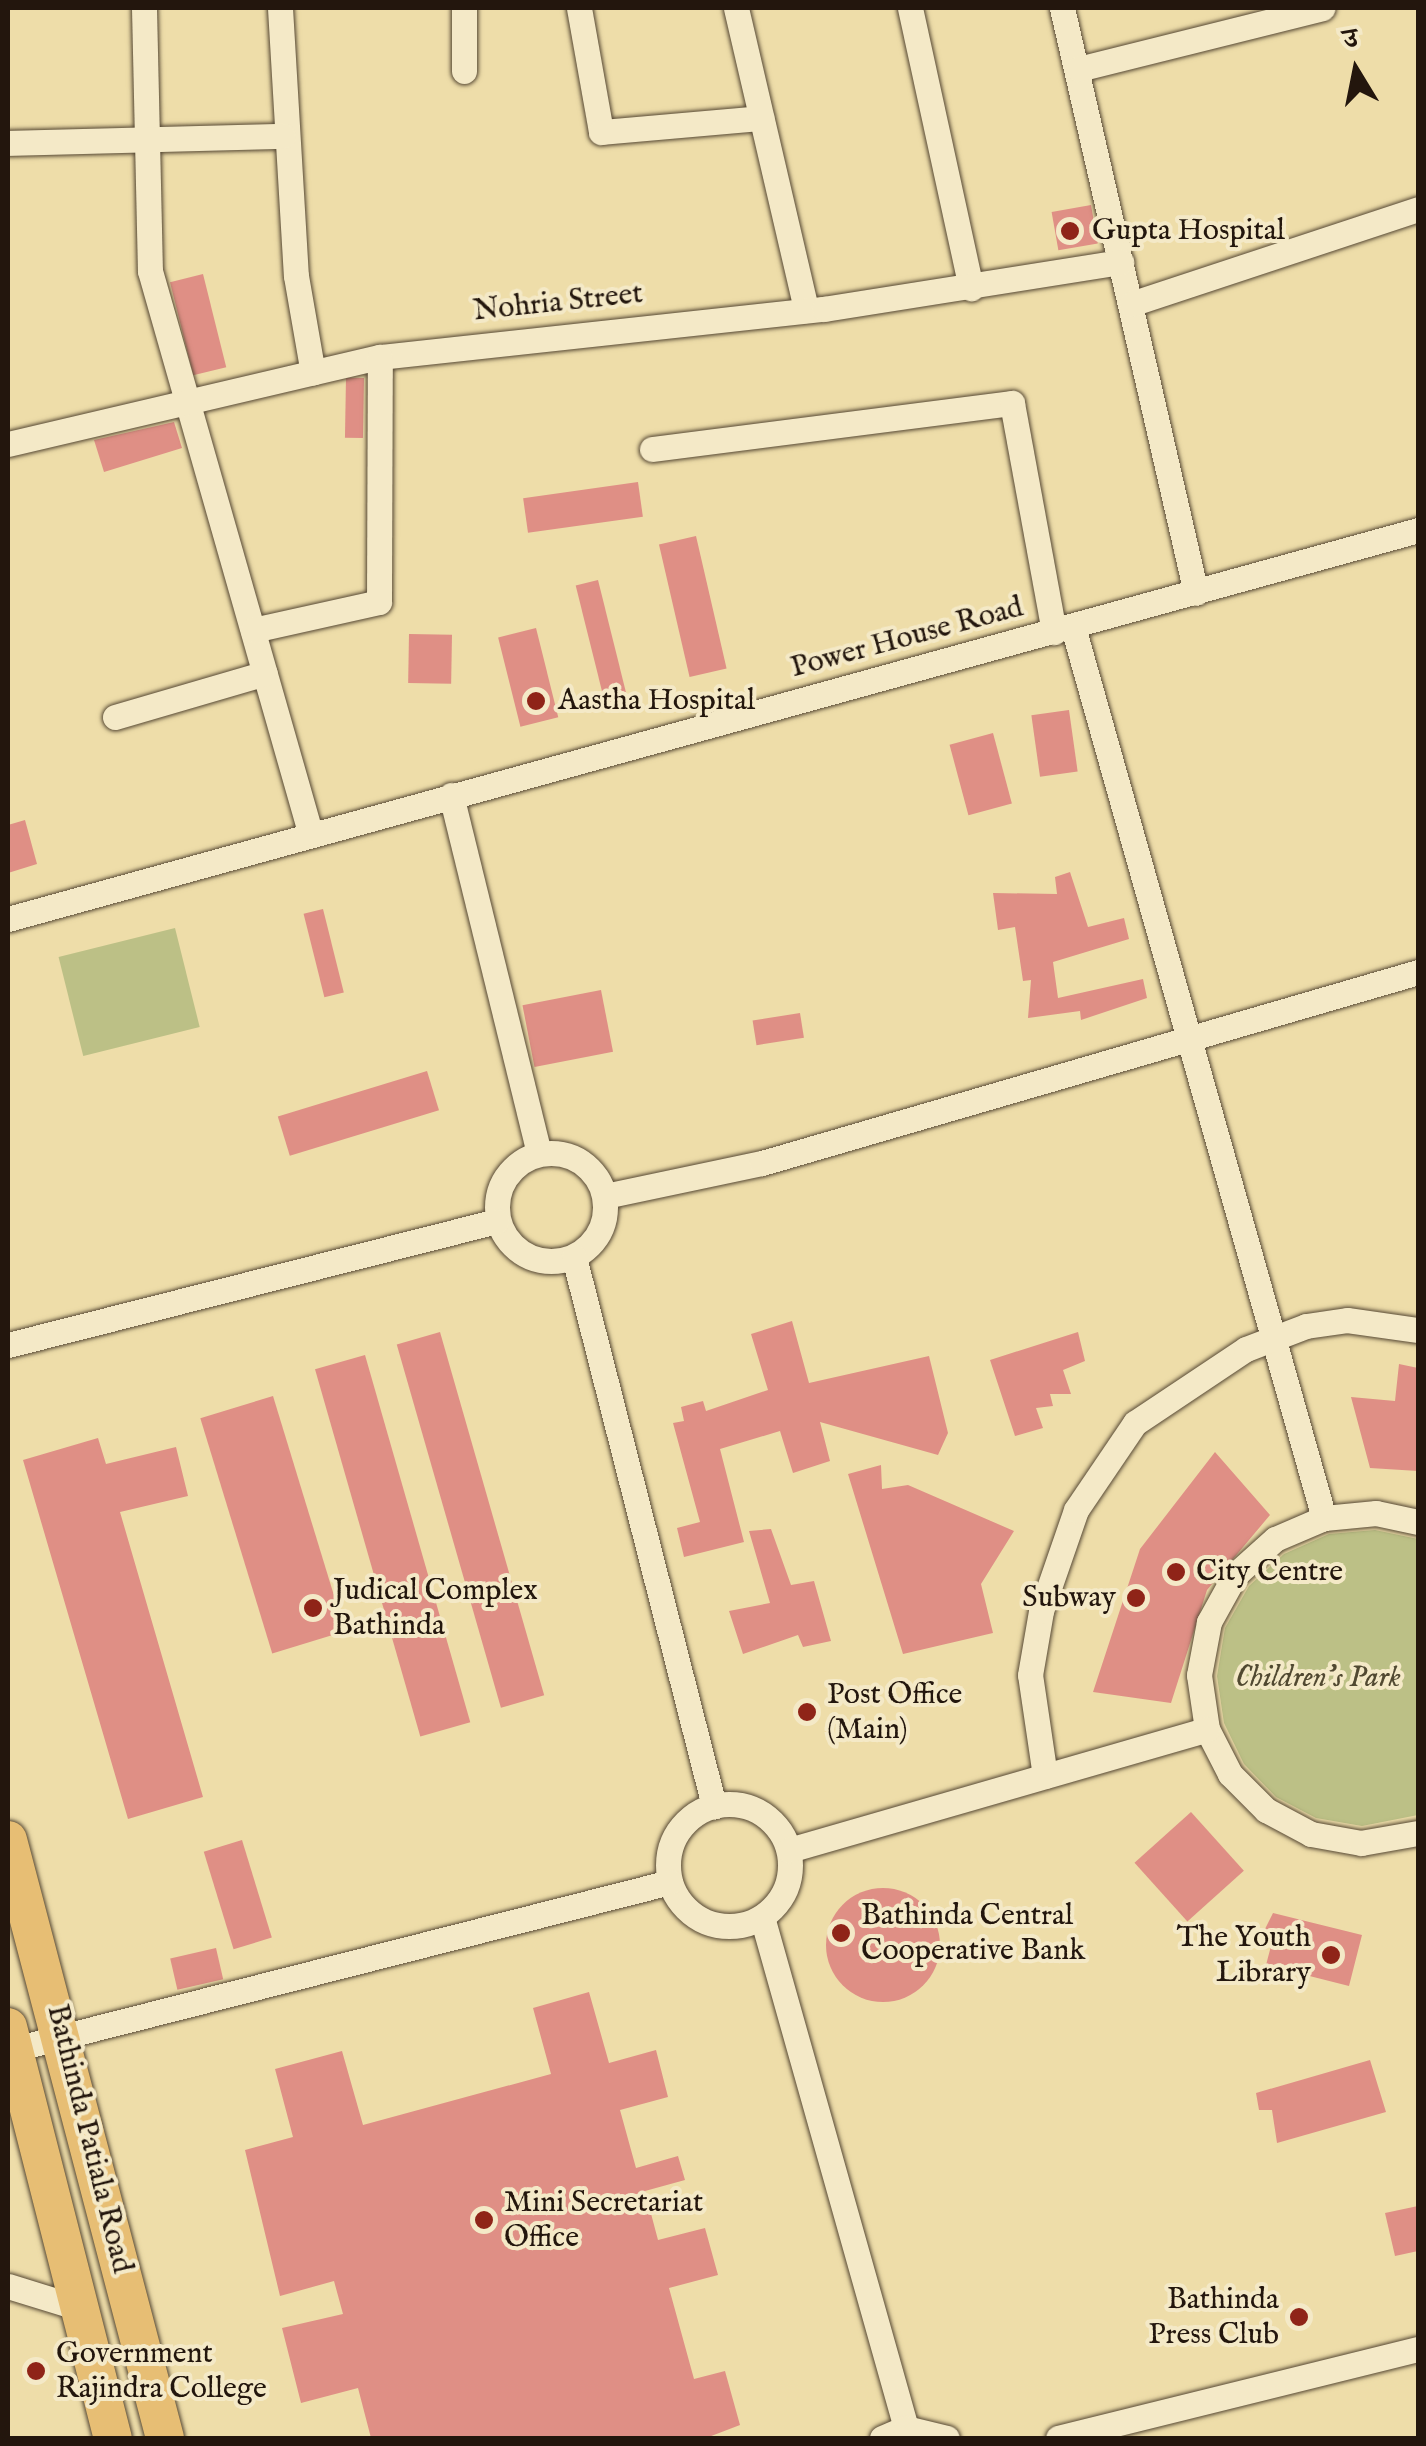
<!DOCTYPE html>
<meta charset="utf-8">
<style>
body{margin:0}
#map{position:relative;width:1426px;height:2446px;overflow:hidden;background:#eedda9;font-family:"IM FELL English","Noto Serif Devanagari",serif}
div>[style]{position:absolute}
.green>*{inset:0;background:#bcc086;transform-origin:0 0}
.building>*{inset:0;background:#df8f85;transform-origin:0 0}
.round{border-radius:50%}
.roads{filter:drop-shadow(0 0 2px #564834) drop-shadow(0 0 2px #564834)}
.minor>*{height:25px;margin:-12.5px;padding:0 12.5px;transform-origin:12.5px;border-radius:12.5px;background:#f4e9c7}
.minor>.ring{margin:-12.5px;padding:0;box-sizing:content-box;background:none;border:25px solid #f4e9c7;border-radius:50%}
.highway>*{height:38px;margin:-19px;padding:0 19px;transform-origin:19px;border-radius:19px;background:#e7be74}
.dots>*{width:28px;height:28px;translate:-50% -50%;box-sizing:border-box;border:5px solid #f4e9c7;border-radius:50%}
span{translate:-50% -50%;white-space:nowrap;text-align:center;line-height:1.15;-webkit-text-stroke:8px #f4e9c7;paint-order:stroke}
.poi-label{font-size:30px;color:#23160d}
.left{translate:0 -50%;text-align:left}
.right{translate:-100% -50%;text-align:right}
.street-label{font-size:30px;color:#23160d}
.park-label{font-size:30px;color:#514931;font-style:italic}
.frame{position:absolute;inset:0;border:10px solid #23160d;pointer-events:none}
.north{position:absolute;left:1306px;top:20px;width:100px;height:100px;-webkit-text-stroke:8px #f4e9c7;paint-order:stroke;rotate:350deg;font-size:28px;font-weight:700;line-height:40px;text-align:center;color:#23160d}
.north::after{content:'';display:block;margin:auto;width:35px;height:45px;background:#23160d;clip-path:polygon(50% 0,100% 100%,50% 72%,0 100%)}
</style>
<div id="map">
<div class="green">
<i style="left:175px;top:928px;width:102px;height:120px;rotate:76deg"></i>
<i style="clip-path:polygon(1375px 1530px,1418px 1539px,1418px 1815px,1362px 1826px,1316px 1818px,1276px 1797px,1244px 1764px,1224px 1723px,1217px 1676px,1225px 1628px,1249px 1586px,1284px 1554px,1329px 1534px)"></i>
</div>
<div class="building">
<i style="left:1091px;top:205px;width:39px;height:40px;rotate:80deg"></i>
<i style="left:203px;top:274px;width:96px;height:34px;rotate:76deg"></i>
<i style="left:364px;top:378px;width:60px;height:18px;rotate:91deg"></i>
<i style="clip-path:polygon(174px 422px,182px 448px,104px 472px,94px 440px)"></i>
<i style="left:638px;top:482px;width:35px;height:116px;rotate:82deg"></i>
<i style="left:696px;top:536px;width:136px;height:38px;rotate:77deg"></i>
<i style="left:598px;top:580px;width:122px;height:23px;rotate:76deg"></i>
<i style="left:536px;top:628px;width:92px;height:39px;rotate:76deg"></i>
<i style="left:409px;top:634px;width:43px;height:49px;rotate:1deg"></i>
<i style="left:1069px;top:710px;width:62px;height:38px;rotate:82deg"></i>
<i style="left:993px;top:733px;width:73px;height:45px;rotate:75deg"></i>
<i style="clip-path:polygon(25px 820px,37px 864px,8px 873px,8px 825px)"></i>
<i style="clip-path:polygon(1070px 872px,1088px 927px,1124px 918px,1129px 939px,1053px 962px,1058px 998px,1143px 979px,1147px 998px,1081px 1020px,1080px 1011px,1028px 1018px,1031px 980px,1023px 981px,1015px 927px,998px 930px,993px 893px,1057px 894px,1055px 877px)"></i>
<i style="left:323px;top:909px;width:86px;height:20px;rotate:76deg"></i>
<i style="left:601px;top:990px;width:63px;height:80px;rotate:79deg"></i>
<i style="left:800px;top:1013px;width:25px;height:48px;rotate:81deg"></i>
<i style="left:427px;top:1071px;width:41px;height:156px;rotate:73deg"></i>
<i style="clip-path:polygon(792px 1321px,809px 1383px,929px 1356px,948px 1433px,938px 1455px,820px 1422px,830px 1461px,793px 1473px,780px 1431px,720px 1449px,744px 1542px,684px 1557px,677px 1528px,700px 1522px,673px 1423px,684px 1421px,681px 1407px,703px 1401px,706px 1411px,768px 1390px,751px 1334px)"></i>
<i style="left:440px;top:1332px;width:378px;height:45px;rotate:74deg"></i>
<i style="clip-path:polygon(1078px 1332px,1085px 1361px,1063px 1370px,1071px 1394px,1050px 1394px,1053px 1406px,1036px 1408px,1043px 1428px,1015px 1436px,990px 1360px)"></i>
<i style="left:365px;top:1355px;width:382px;height:52px;rotate:74deg"></i>
<i style="clip-path:polygon(1399px 1364px,1418px 1368px,1418px 1471px,1370px 1468px,1351px 1397px,1395px 1401px)"></i>
<i style="left:273px;top:1396px;width:246px;height:76px;rotate:73deg"></i>
<i style="clip-path:polygon(98px 1438px,106px 1464px,176px 1447px,188px 1496px,120px 1512px,203px 1797px,128px 1819px,23px 1460px)"></i>
<i style="clip-path:polygon(1215px 1452px,1270px 1515px,1207px 1590px,1171px 1703px,1093px 1692px,1140px 1549px)"></i>
<i style="clip-path:polygon(881px 1465px,882px 1489px,908px 1485px,1014px 1531px,981px 1584px,993px 1633px,903px 1654px,848px 1474px)"></i>
<i style="clip-path:polygon(771px 1529px,791px 1585px,814px 1581px,831px 1641px,803px 1647px,798px 1635px,743px 1654px,729px 1611px,770px 1603px,749px 1531px)"></i>
<i style="left:1191px;top:1812px;width:79px;height:76px;rotate:48deg"></i>
<i style="left:242px;top:1840px;width:102px;height:40px;rotate:73deg"></i>
<i class="round" style="left:826px;top:1888px;width:114px;height:114px"></i>
<i style="clip-path:polygon(1273px 1913px,1362px 1935px,1349px 1986px,1266px 1965px,1271px 1946px,1258px 1943px)"></i>
<i style="left:216px;top:1948px;width:32px;height:47px;rotate:77deg"></i>
<i style="clip-path:polygon(589px 1992px,609px 2063px,656px 2050px,668px 2097px,620px 2110px,636px 2168px,678px 2156px,685px 2180px,645px 2191px,658px 2240px,705px 2228px,718px 2275px,669px 2288px,694px 2379px,725px 2371px,740px 2425px,706px 2438px,371px 2438px,358px 2388px,301px 2403px,282px 2328px,343px 2314px,334px 2281px,280px 2296px,245px 2150px,293px 2137px,275px 2069px,342px 2051px,363px 2125px,551px 2074px,533px 2008px)"></i>
<i style="clip-path:polygon(1370px 2060px,1386px 2112px,1277px 2143px,1272px 2110px,1259px 2110px,1256px 2093px)"></i>
<i style="clip-path:polygon(1418px 2206px,1418px 2251px,1395px 2256px,1385px 2213px)"></i>
</div>
<div class="roads">
<div class="minor">
<i style="left:144px;top:8px;width:263px;rotate:88.7deg"></i>
<i style="left:150px;top:271px;width:583px;rotate:74.08deg"></i>
<i style="left:280px;top:8px;width:268px;rotate:86.6deg"></i>
<i style="left:296px;top:276px;width:98px;rotate:80.1deg"></i>
<i style="left:464px;top:8px;width:63px;rotate:90deg"></i>
<i style="left:579px;top:8px;width:126px;rotate:79.9deg"></i>
<i style="left:601px;top:132px;width:161px;rotate:-5deg"></i>
<i style="left:736px;top:8px;width:310px;rotate:76.9deg"></i>
<i style="left:910px;top:8px;width:287px;rotate:77.7deg"></i>
<i style="left:1062px;top:8px;width:600px;rotate:77.1deg"></i>
<i style="left:1078px;top:69px;width:252px;rotate:-14deg"></i>
<i style="left:8px;top:143px;width:275px;rotate:-1.5deg"></i>
<i style="left:1131px;top:304px;width:302px;rotate:-18.3deg"></i>
<i style="left:8px;top:444px;width:382px;rotate:-13.2deg"></i>
<i style="left:380px;top:357px;width:447px;rotate:-6.2deg"></i>
<i style="left:824px;top:309px;width:301px;rotate:-9deg"></i>
<i style="left:652px;top:449px;width:363px;rotate:-7.3deg"></i>
<i style="left:1012px;top:403px;width:233px;rotate:79.6deg"></i>
<i style="left:1073px;top:627px;width:926px;rotate:74.27deg"></i>
<i style="left:253px;top:630px;width:129px;rotate:-12.5deg"></i>
<i style="left:379px;top:602px;width:245px;rotate:-89.8deg"></i>
<i style="left:115px;top:717px;width:156px;rotate:-16.3deg"></i>
<i style="left:451px;top:795px;width:369px;rotate:76.2deg"></i>
<i style="left:8px;top:919px;width:1463px;rotate:-15.42deg"></i>
<i class="ring" style="left:497px;top:1153px;width:83px;height:83px"></i>
<i style="left:605px;top:1196px;width:160px;rotate:-11.9deg"></i>
<i style="left:762px;top:1163px;width:683px;rotate:-16.23deg"></i>
<i style="left:574px;top:1257px;width:567px;rotate:75.69deg"></i>
<i style="left:8px;top:1345px;width:504px;rotate:-14.23deg"></i>
<i style="left:1418px;top:1522px;width:43px;rotate:-167.9deg"></i>
<i style="left:1376px;top:1513px;width:52px;rotate:174.5deg"></i>
<i style="left:1324px;top:1518px;width:53px;rotate:156.8deg"></i>
<i style="left:1275px;top:1539px;width:54px;rotate:138deg"></i>
<i style="left:1235px;top:1575px;width:54px;rotate:119deg"></i>
<i style="left:1209px;top:1622px;width:54px;rotate:100.7deg"></i>
<i style="left:1199px;top:1675px;width:55px;rotate:81.6deg"></i>
<i style="left:1207px;top:1729px;width:51px;rotate:62.9deg"></i>
<i style="left:1230px;top:1774px;width:51px;rotate:45deg"></i>
<i style="left:1266px;top:1810px;width:51px;rotate:28.1deg"></i>
<i style="left:1311px;top:1834px;width:51px;rotate:10.2deg"></i>
<i style="left:1361px;top:1843px;width:58px;rotate:-10deg"></i>
<i style="left:1045px;top:1776px;width:102px;rotate:-98.4deg"></i>
<i style="left:1030px;top:1675px;width:65px;rotate:-80.2deg"></i>
<i style="left:1041px;top:1611px;width:107px;rotate:-70.9deg"></i>
<i style="left:1076px;top:1510px;width:105px;rotate:-55.9deg"></i>
<i style="left:1135px;top:1423px;width:133px;rotate:-33.7deg"></i>
<i style="left:1246px;top:1349px;width:64px;rotate:-21deg"></i>
<i style="left:1306px;top:1326px;width:41px;rotate:-8.3deg"></i>
<i style="left:1347px;top:1320px;width:72px;rotate:8deg"></i>
<i class="ring" style="left:668px;top:1804px;width:97px;height:97px"></i>
<i style="left:789px;top:1850px;width:435px;rotate:-16.1deg"></i>
<i style="left:762px;top:1917px;width:531px;rotate:74.26deg"></i>
<i style="left:14px;top:2049px;width:677px;rotate:-14.28deg"></i>
<i style="left:8px;top:2286px;width:74px;rotate:17.2deg"></i>
<i style="left:882px;top:2438px;width:26px;rotate:-23deg"></i>
<i style="left:906px;top:2428px;width:42px;rotate:13.7deg"></i>
<i style="left:1058px;top:2438px;width:371px;rotate:-13.9deg"></i>
</div>
<div class="highway">
<i style="left:8px;top:1840px;width:618px;rotate:75.29deg"></i>
<i style="left:8px;top:2027px;width:424px;rotate:75.7deg"></i>
</div>
</div>
<div class="dots">
<i style="left:1070px;top:231px;background:#8f2418"></i>
<i style="left:536px;top:701px;background:#8f2418"></i>
<i style="left:1176px;top:1572px;background:#8f2418"></i>
<i style="left:1136px;top:1598px;background:#8f2418"></i>
<i style="left:313px;top:1608px;background:#8f2418"></i>
<i style="left:807px;top:1712px;background:#8f2418"></i>
<i style="left:841px;top:1933px;background:#8f2418"></i>
<i style="left:1331px;top:1955px;background:#8f2418"></i>
<i style="left:484px;top:2220px;background:#8f2418"></i>
<i style="left:1299px;top:2317px;background:#8f2418"></i>
<i style="left:36px;top:2371px;background:#8f2418"></i>
</div>
<div class="poi-label">
<span class="left" style="left:1092px;top:231px">Gupta Hospital</span>
<span class="left" style="left:558px;top:701px">Aastha Hospital</span>
<span class="left" style="left:1196px;top:1572px">City Centre</span>
<span class="left" style="left:333px;top:1608px">Judical Complex<br>Bathinda</span>
<span class="right" style="left:1116px;top:1598px">Subway</span>
<span class="left" style="left:827px;top:1712px">Post Office<br>(Main)</span>
<span class="left" style="left:861px;top:1933px">Bathinda Central<br>Cooperative Bank</span>
<span class="right" style="left:1311px;top:1955px">The Youth<br>Library</span>
<span class="left" style="left:504px;top:2220px">Mini Secretariat<br>Office</span>
<span class="right" style="left:1279px;top:2317px">Bathinda<br>Press Club</span>
<span class="left" style="left:56px;top:2371px">Government<br>Rajindra College</span>
</div>
<div class="street-label">
<span style="left:558px;top:303px;rotate:-6deg">Nohria Street</span>
<span style="left:907px;top:638px;rotate:-15deg">Power House Road</span>
<span style="left:89px;top:2139px;rotate:76deg">Bathinda Patiala Road</span>
</div>
<div class="park-label">
<span style="left:1318px;top:1678px">Children's Park</span>
</div>
<div class="frame"></div>
<div class="north">उ</div>
</div>
